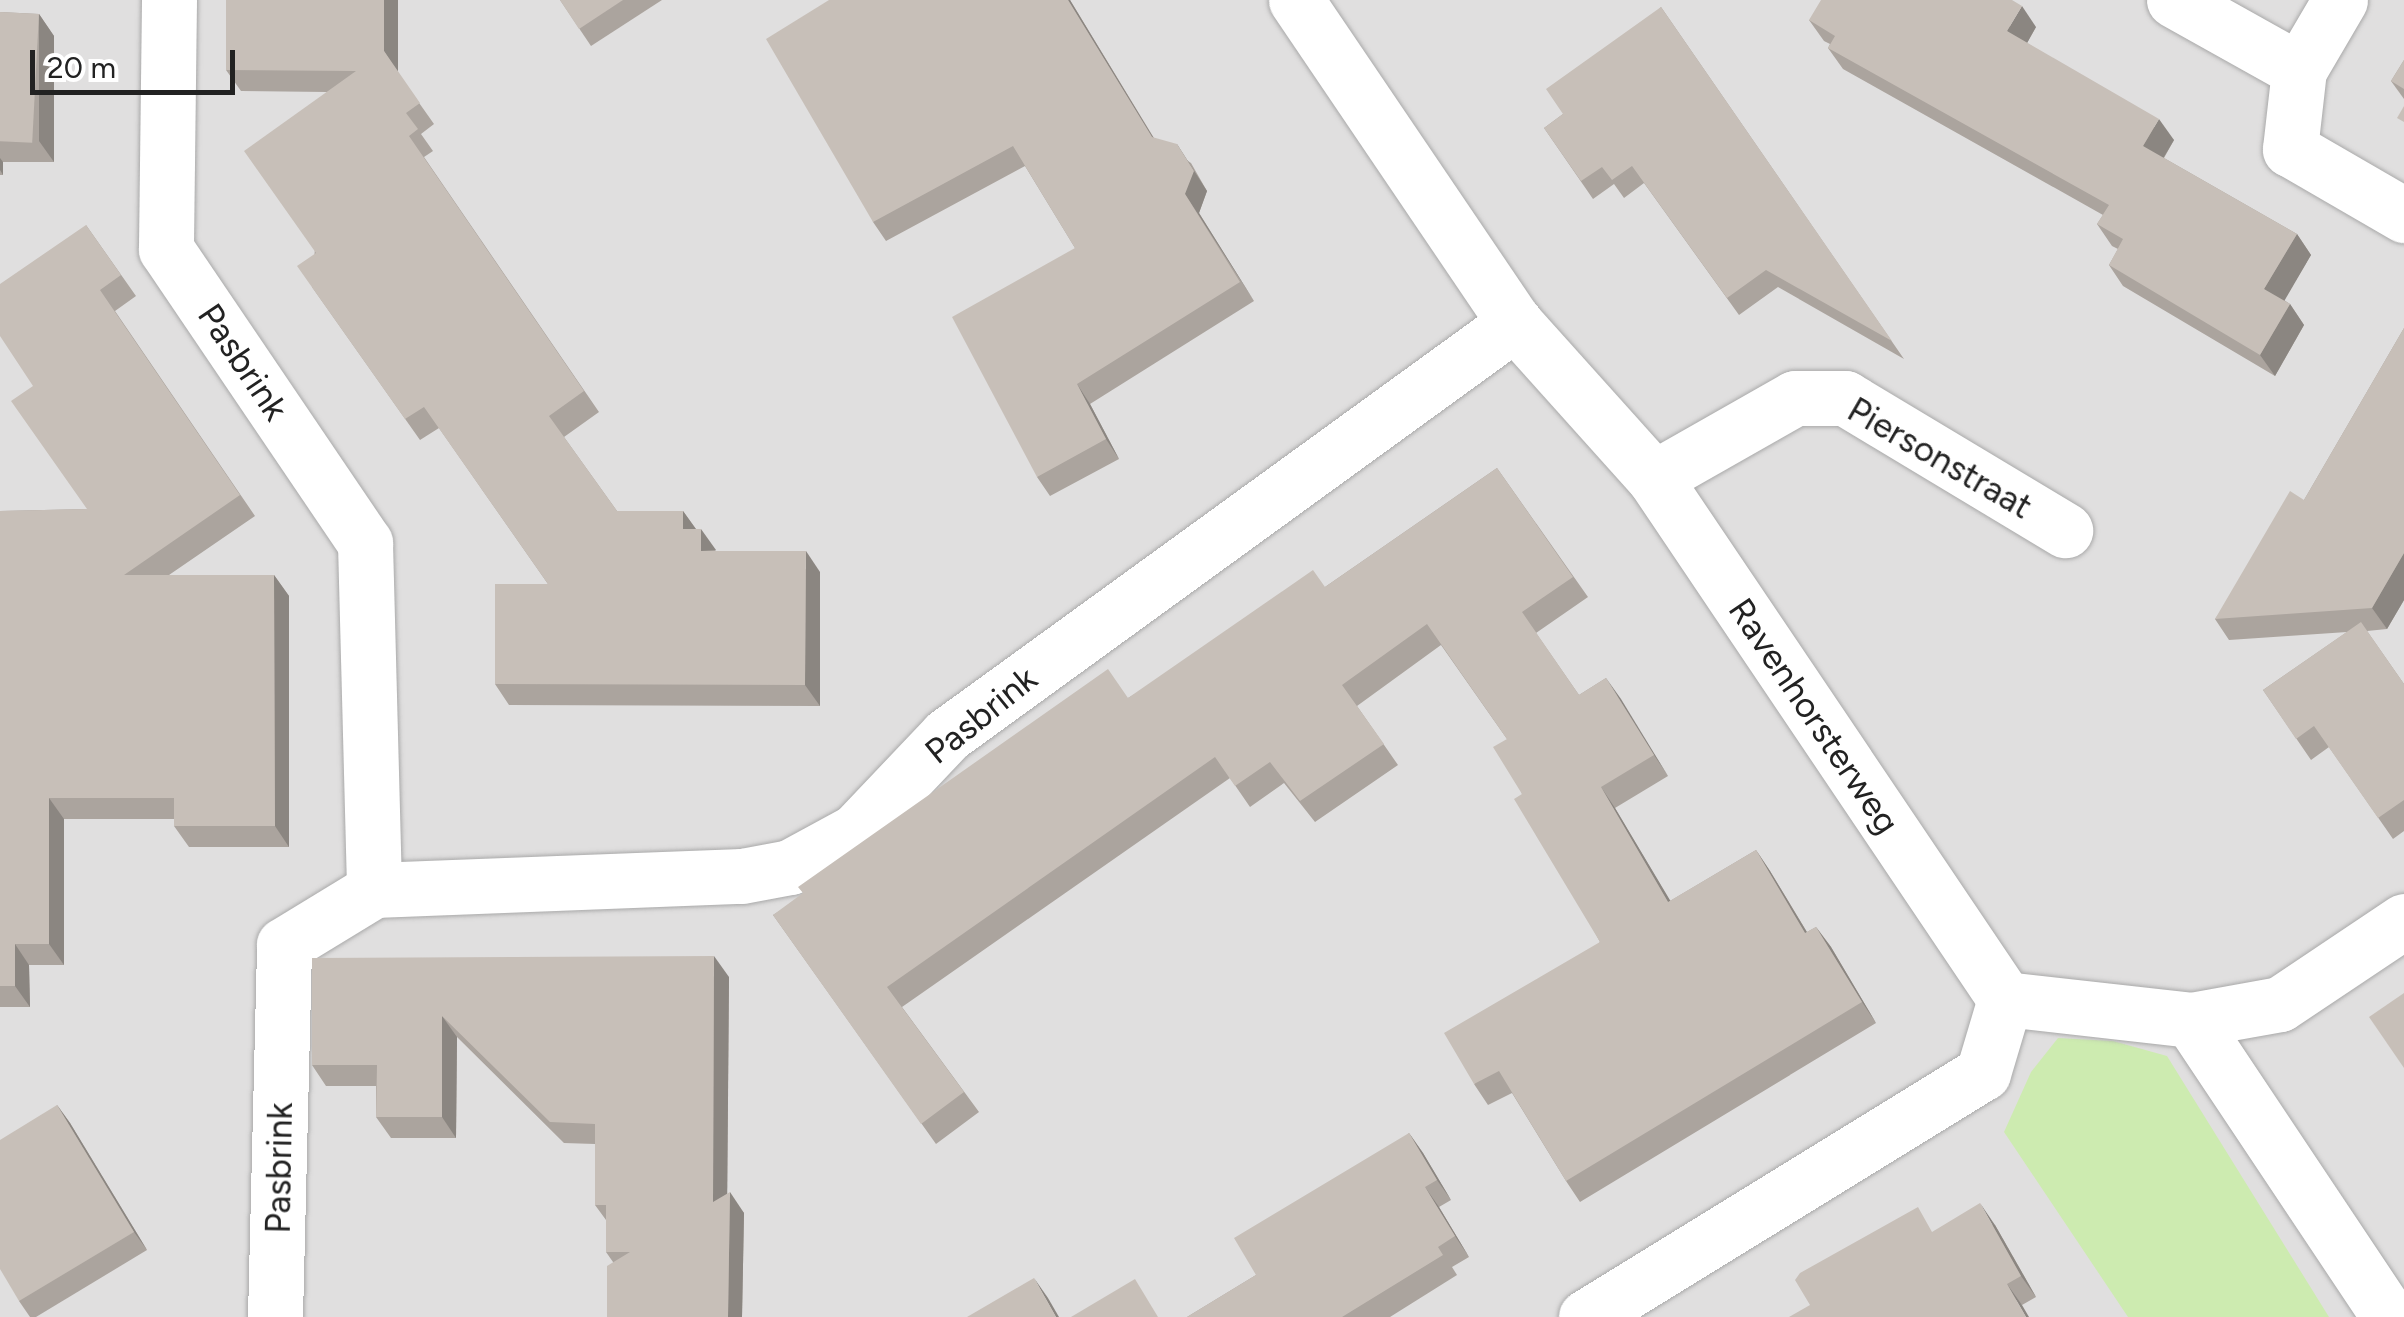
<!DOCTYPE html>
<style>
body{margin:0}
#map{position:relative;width:2404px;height:1317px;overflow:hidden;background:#f2efe9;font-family:Figtree,sans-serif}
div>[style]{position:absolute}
.residential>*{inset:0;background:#e0dfdf;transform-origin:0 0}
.grass>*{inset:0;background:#cdebb0}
.roads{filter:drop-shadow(0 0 2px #a9a9a9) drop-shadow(0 0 2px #a9a9a9)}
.street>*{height:55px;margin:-27.5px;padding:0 27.5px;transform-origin:27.5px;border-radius:27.5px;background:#fff}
.wall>*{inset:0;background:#aba49e}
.shaded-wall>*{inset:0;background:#8b8681}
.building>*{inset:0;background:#c7bfb8;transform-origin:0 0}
span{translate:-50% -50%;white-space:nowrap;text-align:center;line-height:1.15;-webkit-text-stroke:8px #fff;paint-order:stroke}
.street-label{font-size:35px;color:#222}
.scale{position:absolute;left:30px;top:50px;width:205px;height:45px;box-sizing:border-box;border:5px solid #222;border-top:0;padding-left:12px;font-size:30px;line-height:35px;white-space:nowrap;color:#222;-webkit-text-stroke:8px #fff;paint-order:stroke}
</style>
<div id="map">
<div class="residential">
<i style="left:0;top:0;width:2404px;height:1317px"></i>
</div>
<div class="grass">
<i style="clip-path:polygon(2058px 1038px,2113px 1041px,2167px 1056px,2329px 1317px,2128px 1317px,2004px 1132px,2031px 1072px)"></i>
</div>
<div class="roads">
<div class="street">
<i style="left:169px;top:0;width:249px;rotate:90.7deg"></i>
<i style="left:166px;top:249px;width:355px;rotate:55.9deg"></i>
<i style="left:365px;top:543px;width:347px;rotate:88.5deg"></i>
<i style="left:1296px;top:0;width:390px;rotate:55.9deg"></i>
<i style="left:1515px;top:323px;width:208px;rotate:48.1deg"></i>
<i style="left:1654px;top:478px;width:628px;rotate:56.03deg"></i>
<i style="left:2005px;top:999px;width:187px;rotate:6.4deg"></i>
<i style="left:2191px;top:1020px;width:90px;rotate:-10.2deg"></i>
<i style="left:2280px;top:1004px;width:149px;rotate:-33.8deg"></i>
<i style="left:2174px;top:0;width:143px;rotate:29.2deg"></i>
<i style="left:2299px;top:70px;width:80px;rotate:96.5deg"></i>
<i style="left:2290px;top:149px;width:132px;rotate:30.1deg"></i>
<i style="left:2299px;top:70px;width:81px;rotate:-59.6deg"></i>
<i style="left:1654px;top:478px;width:162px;rotate:-29.6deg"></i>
<i style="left:1795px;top:398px;width:50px"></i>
<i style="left:1845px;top:398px;width:257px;rotate:31deg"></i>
<i style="left:2191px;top:1020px;width:357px;rotate:56.3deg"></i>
<i style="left:275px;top:1317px;width:372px;rotate:-88.6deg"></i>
<i style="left:284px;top:945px;width:105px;rotate:-31.4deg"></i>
<i style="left:374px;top:890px;width:368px;rotate:-2.2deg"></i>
<i style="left:742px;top:876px;width:49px;rotate:-10.6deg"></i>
<i style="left:790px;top:867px;width:75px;rotate:-28.6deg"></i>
<i style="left:856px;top:831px;width:132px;rotate:-46.5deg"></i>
<i style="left:947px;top:735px;width:702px;rotate:-35.96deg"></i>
<i style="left:1586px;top:1317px;width:466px;rotate:-31.6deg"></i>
<i style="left:1983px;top:1073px;width:77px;rotate:-73.4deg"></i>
</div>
</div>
<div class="wall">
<i style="clip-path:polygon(398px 0,398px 73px,434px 124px,421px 134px,433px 151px,424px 157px,599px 412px,564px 437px,617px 511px,683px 511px,696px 529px,716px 551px,820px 572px,820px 706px,509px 705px,495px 684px,548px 584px,439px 428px,420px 440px,312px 287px,327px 92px,241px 91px,226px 70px)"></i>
<i style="clip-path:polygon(560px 0,662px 0,591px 46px)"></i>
<i style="clip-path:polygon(829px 0,1070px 0,1154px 138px,1191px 163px,1207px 191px,1199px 213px,1254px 301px,1090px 404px,1119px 459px,1050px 496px,1037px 477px,1075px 248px,1025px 166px,886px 241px,873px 222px)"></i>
<i style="clip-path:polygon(1661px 7px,1904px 359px,1778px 287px,1739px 315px,1644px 183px,1624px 198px,1614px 184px,1593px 199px,1544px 128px,1563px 114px)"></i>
<i style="clip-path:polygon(0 12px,39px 14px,54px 36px,54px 162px,3px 162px,3px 175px,0 175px)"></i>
<i style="clip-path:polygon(1809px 20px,2036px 27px,2027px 43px,2174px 140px,2164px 158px,2297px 234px,2311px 255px,2284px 300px,2290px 304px,2304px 325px,2275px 376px,2123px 286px,2109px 265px,2118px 249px,2112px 246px,2097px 224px,2103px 215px,1843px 69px,1828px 48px,1830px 44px,1824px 41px)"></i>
<i style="clip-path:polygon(2404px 60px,2404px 99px,2391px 81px)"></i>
<i style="clip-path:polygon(86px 225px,136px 296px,115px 311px,255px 516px,169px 575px,274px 575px,289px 596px,289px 847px,189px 847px,174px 826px,174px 819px,64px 819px,64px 965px,29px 965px,30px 1007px,0 1007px,0 511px,87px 509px)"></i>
<i style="clip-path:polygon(2404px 328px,2404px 600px,2387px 629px,2367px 631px,2404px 684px,2404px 831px,2393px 839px,2329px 747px,2311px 760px,2263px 690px,2347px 632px,2229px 640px,2215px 619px,2304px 500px)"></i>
<i style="clip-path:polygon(1497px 468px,1588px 597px,1536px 633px,1579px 695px,1606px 678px,1668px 776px,1615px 808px,1670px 901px,1756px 850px,1770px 871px,1807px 932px,1816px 927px,1831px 947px,1876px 1023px,1580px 1202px,1566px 1181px,1512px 1093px,1488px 1105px,1474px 1084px,1600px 942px,1522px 794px,1507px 739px,1441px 645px,1357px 706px,1398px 765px,1315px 822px,1284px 783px,1250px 807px,1230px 778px,902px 1007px,979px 1112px,936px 1144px,773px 915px,1128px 698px,1325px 587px)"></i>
<i style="clip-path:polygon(312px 958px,729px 977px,727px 1194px,744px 1213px,742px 1317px,607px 1317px,613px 1262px,606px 1252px,606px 1220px,595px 1205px,595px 1144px,564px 1143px,457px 1037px,456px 1138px,391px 1138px,376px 1117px,376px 1086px,326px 1086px,312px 1065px)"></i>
<i style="clip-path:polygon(57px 1105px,70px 1123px,147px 1250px,36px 1317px,30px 1317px,19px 1301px)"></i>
<i style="clip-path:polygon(1409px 1133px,1423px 1153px,1451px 1200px,1439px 1207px,1469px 1257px,1452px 1267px,1457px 1275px,1390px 1317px,1187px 1317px,1256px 1275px)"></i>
<i style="clip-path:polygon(1995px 1225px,2036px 1297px,2022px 1305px,1934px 1231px)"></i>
</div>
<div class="shaded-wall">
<i style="clip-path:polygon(384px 0,398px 0,398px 73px,384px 51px)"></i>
<i style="clip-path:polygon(1068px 0,1070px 0,1165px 157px,1152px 137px)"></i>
<i style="clip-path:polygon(2022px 6px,2036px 27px,2022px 52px,2007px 31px)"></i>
<i style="clip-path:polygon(39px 14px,54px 36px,54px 162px,39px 141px)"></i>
<i style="clip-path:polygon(2159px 119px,2174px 140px,2158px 167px,2143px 146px)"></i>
<i style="clip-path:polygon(1177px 144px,1207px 191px,1199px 213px,1254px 301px,1185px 194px)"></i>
<i style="clip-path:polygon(0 158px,3px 162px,3px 175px,0 170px)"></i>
<i style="clip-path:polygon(2297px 234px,2311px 255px,2279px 310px,2264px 289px)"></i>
<i style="clip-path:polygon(2290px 304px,2304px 325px,2275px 376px,2260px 355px)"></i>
<i style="clip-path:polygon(1077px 384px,1090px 404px,1119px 459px,1106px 439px)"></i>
<i style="clip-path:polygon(683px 511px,698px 532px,683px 529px)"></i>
<i style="clip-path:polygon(701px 529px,716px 550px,701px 551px)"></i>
<i style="clip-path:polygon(806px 551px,820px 572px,820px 706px,805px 685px)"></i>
<i style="clip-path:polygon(2404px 553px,2404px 600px,2387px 629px,2372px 608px)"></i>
<i style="clip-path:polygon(274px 575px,289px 596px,289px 847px,275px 826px)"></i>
<i style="clip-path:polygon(1606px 678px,1621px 699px,1668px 776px,1654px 755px)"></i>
<i style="clip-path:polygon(1601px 787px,1615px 808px,1683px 922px,1668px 902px)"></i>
<i style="clip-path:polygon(49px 798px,64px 819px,64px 965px,49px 944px)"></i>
<i style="clip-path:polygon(1756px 850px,1770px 871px,1820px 954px,1805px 933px)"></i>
<i style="clip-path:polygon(1816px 927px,1831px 947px,1876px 1023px,1862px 1002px)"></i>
<i style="clip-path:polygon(15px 944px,29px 965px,30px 1007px,15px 986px)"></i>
<i style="clip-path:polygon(714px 956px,729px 977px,727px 1223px,713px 1202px)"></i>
<i style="clip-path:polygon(442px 1016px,457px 1037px,456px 1138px,442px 1117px)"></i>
<i style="clip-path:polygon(57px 1105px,70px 1123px,147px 1250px,134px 1232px)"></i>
<i style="clip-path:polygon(1409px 1133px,1423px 1153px,1451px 1200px,1437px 1180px)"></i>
<i style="clip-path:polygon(1425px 1187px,1439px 1207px,1469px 1257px,1455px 1236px)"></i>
<i style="clip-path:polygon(730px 1192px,744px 1213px,742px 1317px,728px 1317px)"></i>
<i style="clip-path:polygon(1980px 1203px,1995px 1225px,2036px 1297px,2021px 1276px)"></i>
<i style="clip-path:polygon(1034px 1278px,1048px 1298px,1059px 1317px,1056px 1317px)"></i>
<i style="clip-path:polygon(2007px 1284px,2022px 1305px,2029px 1317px,2026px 1317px)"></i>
</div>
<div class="building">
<i style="clip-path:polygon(226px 0,384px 0,384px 51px,420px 103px,406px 113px,418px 129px,409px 136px,584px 391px,549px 416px,617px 511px,683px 511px,683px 529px,701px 529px,701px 551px,806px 551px,805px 685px,495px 684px,495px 584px,548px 584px,424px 407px,405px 419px,297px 266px,316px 253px,244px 151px,356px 71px,226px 70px)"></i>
<i style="clip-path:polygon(560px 0,623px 0,579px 29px)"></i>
<i style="clip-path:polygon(829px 0,1068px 0,1152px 137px,1177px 144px,1194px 171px,1185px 194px,1240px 282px,1077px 384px,1106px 439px,1037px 477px,952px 317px,1075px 248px,1013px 146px,873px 222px,766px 39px)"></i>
<i style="clip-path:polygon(1821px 0,2012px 0,2022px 6px,2007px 31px,2159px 119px,2143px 146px,2297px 234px,2264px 289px,2290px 304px,2260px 355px,2109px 265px,2123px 239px,2097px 224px,2109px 205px,1828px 48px,1835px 36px,1809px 20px)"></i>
<i style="clip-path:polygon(1661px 7px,1892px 341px,1766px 270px,1727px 298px,1632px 166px,1612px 180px,1602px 167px,1581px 181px,1544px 128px,1563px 114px,1546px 89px)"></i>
<i style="left:0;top:12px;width:39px;height:129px;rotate:3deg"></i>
<i style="clip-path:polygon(2404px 60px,2404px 89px,2391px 81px)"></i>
<i style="clip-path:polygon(2404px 106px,2404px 122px,2397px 118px)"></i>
<i style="clip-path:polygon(86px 225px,121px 275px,100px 290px,240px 495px,124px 575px,274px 575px,275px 826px,174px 826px,174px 798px,49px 798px,49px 944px,15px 944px,15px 986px,0 986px,0 511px,87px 509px,11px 401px,33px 386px,0 336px,0 284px)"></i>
<i style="clip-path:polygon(2404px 328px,2404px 553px,2372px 608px,2215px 619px,2290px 491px,2304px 500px)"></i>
<i style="clip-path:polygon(1497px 468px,1573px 577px,1522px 612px,1579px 695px,1606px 678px,1654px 755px,1601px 787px,1668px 902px,1756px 850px,1805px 933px,1816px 927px,1862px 1002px,1566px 1181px,1499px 1071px,1474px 1084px,1444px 1033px,1600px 942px,1514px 799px,1522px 794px,1493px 747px,1507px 739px,1427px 624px,1342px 685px,1384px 744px,1300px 801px,1270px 762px,1235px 786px,1215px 757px,887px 987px,964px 1092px,921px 1124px,773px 915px,803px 893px,798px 887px,1108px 669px,1128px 698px,1313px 570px,1325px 587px)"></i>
<i style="clip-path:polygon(2361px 622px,2404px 684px,2404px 800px,2378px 818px,2314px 726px,2296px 739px,2263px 690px)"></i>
<i style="clip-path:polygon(714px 956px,713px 1202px,730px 1192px,728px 1317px,607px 1317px,607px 1266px,630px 1252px,606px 1252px,606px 1205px,595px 1205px,595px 1124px,550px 1122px,442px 1016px,442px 1117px,376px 1117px,377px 1065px,312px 1065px,312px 958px)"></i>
<i style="clip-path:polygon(2404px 993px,2404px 1068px,2369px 1017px)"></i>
<i style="clip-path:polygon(57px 1105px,134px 1232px,19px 1301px,0 1269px,0 1140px)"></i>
<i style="clip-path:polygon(1409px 1133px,1437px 1180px,1425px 1187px,1455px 1236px,1438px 1247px,1443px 1255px,1342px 1317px,1187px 1317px,1256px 1275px,1234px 1238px)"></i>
<i style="clip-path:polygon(1980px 1203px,2021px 1276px,2007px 1284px,2026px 1317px,1789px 1317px,1810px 1305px,1795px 1280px,1800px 1273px,1918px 1207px,1932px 1232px)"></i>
<i style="clip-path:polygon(1034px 1278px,1056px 1317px,967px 1317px)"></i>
<i style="clip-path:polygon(1135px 1279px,1158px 1317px,1071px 1317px)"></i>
</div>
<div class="street-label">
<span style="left:243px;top:362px;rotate:56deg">Pasbrink</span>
<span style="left:1940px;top:458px;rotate:30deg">Piersonstraat</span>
<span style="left:981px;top:715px;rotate:-39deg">Pasbrink</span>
<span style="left:1814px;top:716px;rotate:56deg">Ravenhorsterweg</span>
<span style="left:279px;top:1168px;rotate:-89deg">Pasbrink</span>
</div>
<div class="scale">20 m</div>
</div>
